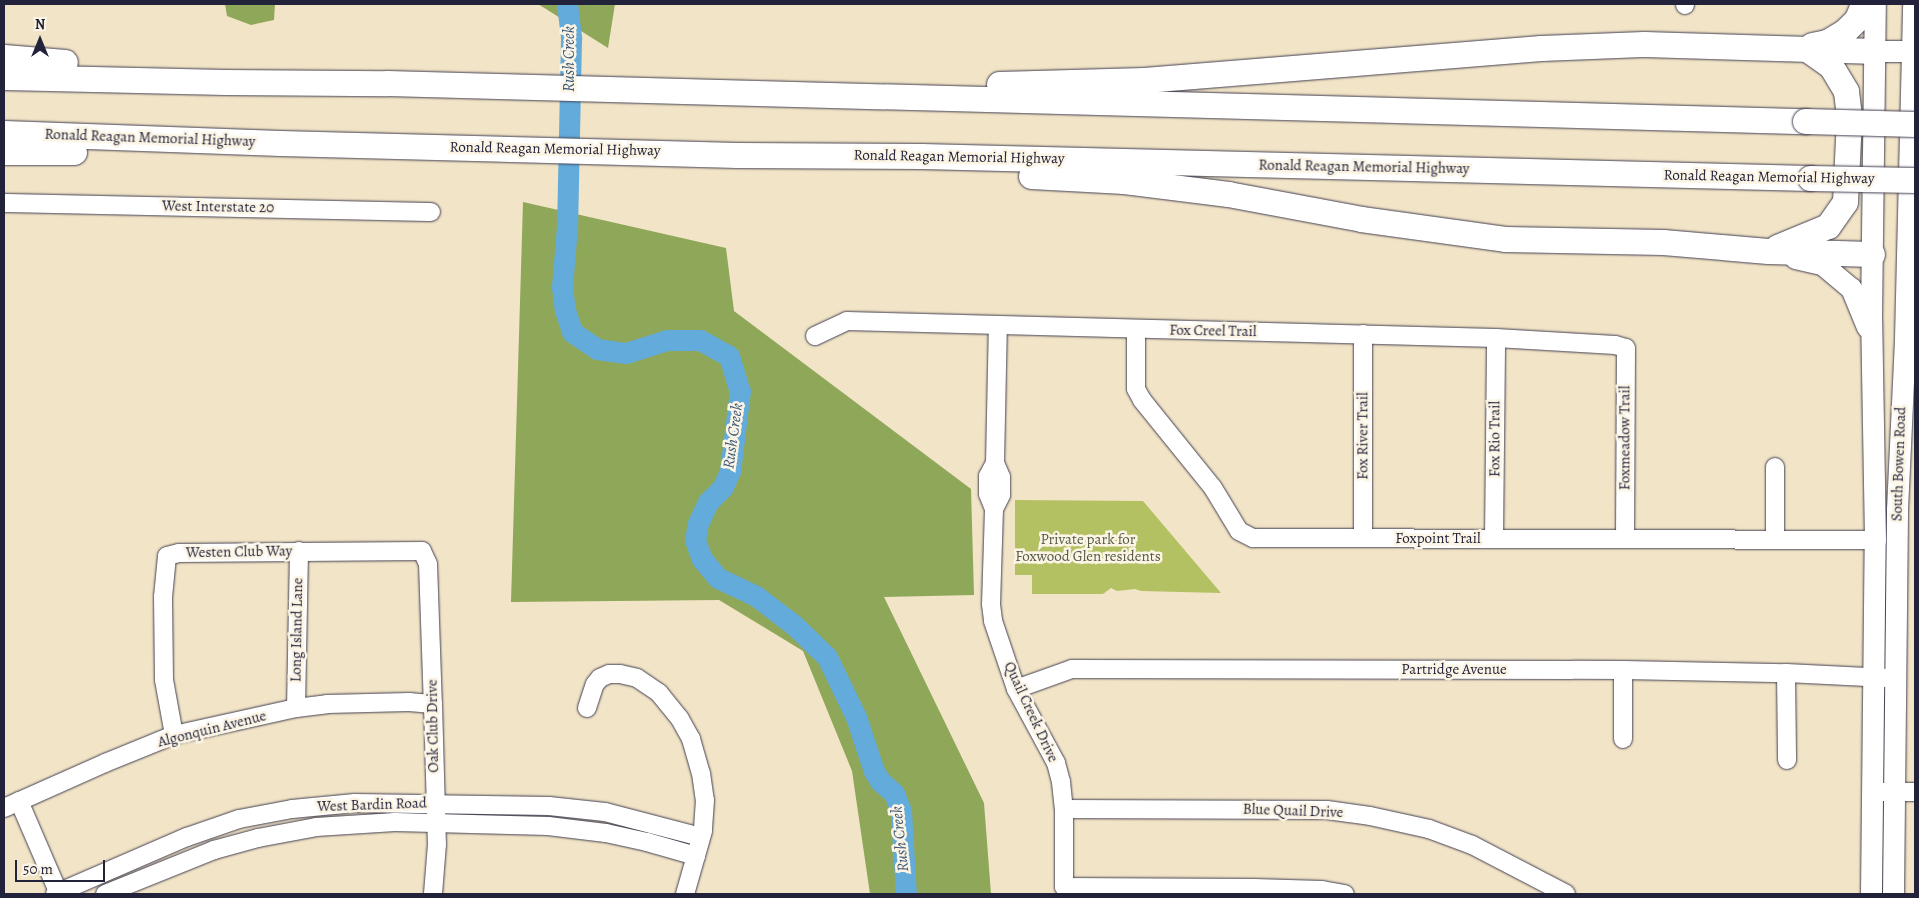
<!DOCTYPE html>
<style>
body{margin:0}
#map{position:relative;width:1919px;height:898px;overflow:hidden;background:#f2e4c7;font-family:Alegreya,serif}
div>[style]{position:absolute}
.green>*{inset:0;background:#b4c163}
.forest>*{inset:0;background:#8fa759}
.river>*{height:21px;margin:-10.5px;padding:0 10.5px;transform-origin:10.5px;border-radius:10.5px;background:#63abda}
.roads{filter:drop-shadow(0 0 1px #413f50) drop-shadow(0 0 1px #413f50)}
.minor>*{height:18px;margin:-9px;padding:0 9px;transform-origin:9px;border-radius:9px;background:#fff}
.major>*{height:21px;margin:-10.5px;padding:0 10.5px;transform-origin:10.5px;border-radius:10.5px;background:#fff}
.highway>*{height:25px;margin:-12.5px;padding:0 12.5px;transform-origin:12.5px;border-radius:12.5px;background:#fff}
.bridges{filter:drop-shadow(0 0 1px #413f50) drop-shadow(0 0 1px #413f50)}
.highway-bridge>*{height:25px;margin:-12.5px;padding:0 12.5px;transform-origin:12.5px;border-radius:12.5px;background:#fff}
span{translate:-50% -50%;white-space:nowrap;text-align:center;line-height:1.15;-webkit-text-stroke:5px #fcf5e5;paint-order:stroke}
.street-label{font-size:15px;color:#22223b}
.park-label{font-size:15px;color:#555a49}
.water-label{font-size:16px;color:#3c597b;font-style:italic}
.frame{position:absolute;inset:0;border:5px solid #22223b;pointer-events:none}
.north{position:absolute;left:15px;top:15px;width:50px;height:50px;-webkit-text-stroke:4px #fcf5e5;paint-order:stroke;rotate:0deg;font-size:14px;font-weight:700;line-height:20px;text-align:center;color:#22223b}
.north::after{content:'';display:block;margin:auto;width:18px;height:22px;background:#22223b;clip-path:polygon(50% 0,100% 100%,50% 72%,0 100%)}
.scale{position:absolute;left:15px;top:860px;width:90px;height:22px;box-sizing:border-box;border:2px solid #22223b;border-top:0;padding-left:6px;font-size:15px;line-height:18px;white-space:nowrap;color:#22223b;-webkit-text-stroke:4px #fcf5e5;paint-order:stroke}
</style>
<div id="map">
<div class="green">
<i style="clip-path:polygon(1015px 500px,1143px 501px,1221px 593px,1141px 591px,1135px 589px,1117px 591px,1111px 588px,1103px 594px,1032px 594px,1032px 575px,1015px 575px)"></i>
</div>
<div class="forest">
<i style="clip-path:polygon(225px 4px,275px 4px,274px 20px,251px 25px,227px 16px)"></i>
<i style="clip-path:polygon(538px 4px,615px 4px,608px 48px)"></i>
<i style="clip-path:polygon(523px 202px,726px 248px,734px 311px,971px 489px,974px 595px,884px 597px,984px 803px,991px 894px,870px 894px,852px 771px,803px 651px,719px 600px,511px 602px)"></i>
</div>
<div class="river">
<i style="left:567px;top:4px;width:35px;rotate:83deg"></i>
<i style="left:571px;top:39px;width:188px;rotate:91.2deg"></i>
<i style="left:567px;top:227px;width:60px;rotate:94.8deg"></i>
<i style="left:562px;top:287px;width:23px;rotate:83deg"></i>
<i style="left:565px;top:310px;width:23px;rotate:72deg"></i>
<i style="left:572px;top:332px;width:30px;rotate:34deg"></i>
<i style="left:597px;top:349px;width:29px;rotate:8deg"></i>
<i style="left:626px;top:353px;width:43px;rotate:-17.6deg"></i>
<i style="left:667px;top:340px;width:33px"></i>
<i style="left:700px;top:340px;width:33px;rotate:29deg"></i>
<i style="left:729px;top:356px;width:37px;rotate:73deg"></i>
<i style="left:740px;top:391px;width:81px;rotate:97.1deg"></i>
<i style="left:730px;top:471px;width:17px;rotate:114deg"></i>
<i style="left:723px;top:487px;width:21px;rotate:135deg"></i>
<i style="left:708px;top:502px;width:23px;rotate:115deg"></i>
<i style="left:698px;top:523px;width:17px;rotate:100deg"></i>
<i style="left:695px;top:540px;width:20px;rotate:70deg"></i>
<i style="left:702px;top:559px;width:25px;rotate:50deg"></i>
<i style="left:718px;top:578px;width:42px;rotate:25.3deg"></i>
<i style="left:756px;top:596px;width:48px;rotate:37.3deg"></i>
<i style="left:794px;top:625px;width:46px;rotate:44.1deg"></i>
<i style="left:827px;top:657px;width:67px;rotate:64.2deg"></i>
<i style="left:856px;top:717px;width:57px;rotate:71.6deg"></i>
<i style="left:874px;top:771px;width:12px;rotate:59deg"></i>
<i style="left:880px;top:781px;width:18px;rotate:41deg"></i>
<i style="left:894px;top:793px;width:19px;rotate:69deg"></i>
<i style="left:901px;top:811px;width:83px;rotate:86.6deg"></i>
</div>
<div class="roads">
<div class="minor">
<i style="left:1685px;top:5px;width:1px;rotate:-90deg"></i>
<i style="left:4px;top:203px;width:427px;rotate:1.2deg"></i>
<i style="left:1136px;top:329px;width:60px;rotate:90deg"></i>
<i style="left:1136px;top:389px;width:13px;rotate:61deg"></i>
<i style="left:1142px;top:400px;width:113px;rotate:51.1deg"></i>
<i style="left:1213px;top:488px;width:50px;rotate:58.8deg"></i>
<i style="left:1239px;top:531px;width:16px;rotate:27deg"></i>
<i style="left:1253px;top:538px;width:622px;rotate:0.18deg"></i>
<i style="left:1363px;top:334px;width:204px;rotate:90deg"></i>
<i style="left:815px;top:336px;width:35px;rotate:-25deg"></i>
<i style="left:847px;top:321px;width:649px;rotate:1.5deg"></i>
<i style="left:1496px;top:338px;width:119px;rotate:3.4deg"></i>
<i style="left:1615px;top:345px;width:11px;rotate:15deg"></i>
<i style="left:1626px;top:348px;width:191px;rotate:90.3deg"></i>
<i style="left:995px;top:463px;width:15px;rotate:118deg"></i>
<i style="left:988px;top:476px;width:18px;rotate:90deg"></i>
<i style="left:988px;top:494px;width:16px;rotate:68deg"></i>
<i style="left:994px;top:509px;width:95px;rotate:91.8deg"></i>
<i style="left:991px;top:604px;width:17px;rotate:83deg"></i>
<i style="left:993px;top:621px;width:72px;rotate:71.3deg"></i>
<i style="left:1016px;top:689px;width:84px;rotate:61.6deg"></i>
<i style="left:1056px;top:763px;width:20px;rotate:75deg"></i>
<i style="left:1061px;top:782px;width:27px;rotate:84deg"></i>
<i style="left:1064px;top:809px;width:78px;rotate:90deg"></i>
<i style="left:1064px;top:887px;width:190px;rotate:0.3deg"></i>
<i style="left:1254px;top:888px;width:68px;rotate:1.7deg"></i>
<i style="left:1322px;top:890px;width:23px;rotate:10deg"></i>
<i style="left:994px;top:509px;width:16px;rotate:-63deg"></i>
<i style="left:1001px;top:495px;width:18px;rotate:-90deg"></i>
<i style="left:1001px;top:477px;width:15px;rotate:-113deg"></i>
<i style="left:995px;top:463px;width:138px;rotate:-88.8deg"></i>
<i style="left:1494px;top:539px;width:201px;rotate:-89.4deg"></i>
<i style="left:1775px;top:540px;width:73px;rotate:-90deg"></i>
<i style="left:1786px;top:673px;width:87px;rotate:89.3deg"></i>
<i style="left:1016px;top:689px;width:59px;rotate:-19.7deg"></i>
<i style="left:1072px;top:669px;width:551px;rotate:0.1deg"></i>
<i style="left:1623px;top:670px;width:163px;rotate:1.1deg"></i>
<i style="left:1786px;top:673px;width:101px;rotate:2.8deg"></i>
<i style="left:296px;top:708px;width:157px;rotate:-88.9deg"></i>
<i style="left:587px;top:708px;width:25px;rotate:-72deg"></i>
<i style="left:595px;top:684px;width:8px;rotate:-50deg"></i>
<i style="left:600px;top:678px;width:10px;rotate:-24deg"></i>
<i style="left:609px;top:674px;width:11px"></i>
<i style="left:620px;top:674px;width:17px;rotate:13deg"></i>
<i style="left:637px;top:678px;width:27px;rotate:34deg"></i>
<i style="left:659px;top:693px;width:33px;rotate:51deg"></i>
<i style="left:680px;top:719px;width:23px;rotate:61deg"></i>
<i style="left:691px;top:739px;width:35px;rotate:74deg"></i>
<i style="left:701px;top:773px;width:27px;rotate:82deg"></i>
<i style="left:705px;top:800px;width:31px;rotate:94deg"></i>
<i style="left:703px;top:831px;width:66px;rotate:105.9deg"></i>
<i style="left:174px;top:735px;width:56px;rotate:-100.3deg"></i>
<i style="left:164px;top:680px;width:83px;rotate:-90.7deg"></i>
<i style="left:163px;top:597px;width:41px;rotate:-84.4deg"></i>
<i style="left:167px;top:556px;width:12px;rotate:-14deg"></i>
<i style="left:179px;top:553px;width:243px;rotate:-0.5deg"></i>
<i style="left:422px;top:551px;width:14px;rotate:65deg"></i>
<i style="left:428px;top:564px;width:140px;rotate:88deg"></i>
<i style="left:433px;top:704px;width:140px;rotate:88.4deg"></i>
<i style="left:437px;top:844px;width:50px;rotate:94.6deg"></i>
<i style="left:1623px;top:739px;width:69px;rotate:-90deg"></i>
<i style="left:1880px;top:792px;width:35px"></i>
<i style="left:19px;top:801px;width:101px;rotate:66.7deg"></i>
<i style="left:4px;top:808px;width:111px;rotate:-24deg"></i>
<i style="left:105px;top:763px;width:74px;rotate:-22.1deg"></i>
<i style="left:174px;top:735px;width:125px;rotate:-12.5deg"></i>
<i style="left:296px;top:708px;width:31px;rotate:-7deg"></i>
<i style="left:327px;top:704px;width:82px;rotate:-1.4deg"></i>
<i style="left:409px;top:702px;width:24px;rotate:5deg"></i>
<i style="left:1064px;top:809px;width:263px;rotate:0.2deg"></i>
<i style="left:1327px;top:810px;width:43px;rotate:7.9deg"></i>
<i style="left:1370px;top:816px;width:60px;rotate:12.4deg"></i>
<i style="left:1429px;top:829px;width:46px;rotate:20.4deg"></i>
<i style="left:1472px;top:845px;width:106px;rotate:27.5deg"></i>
<i style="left:55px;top:894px;width:144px;rotate:-23.4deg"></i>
<i style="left:187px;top:837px;width:55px;rotate:-19.1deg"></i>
<i style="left:239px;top:819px;width:54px;rotate:-10.7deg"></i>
<i style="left:292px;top:809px;width:63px;rotate:-5.4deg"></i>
<i style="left:355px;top:803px;width:194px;rotate:0.9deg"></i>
<i style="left:549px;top:806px;width:56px;rotate:6.1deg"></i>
<i style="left:605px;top:812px;width:99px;rotate:14.6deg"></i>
<i style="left:105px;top:894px;width:118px;rotate:-22deg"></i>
<i style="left:214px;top:850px;width:46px;rotate:-15.3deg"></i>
<i style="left:258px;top:838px;width:59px;rotate:-10.7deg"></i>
<i style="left:316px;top:827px;width:79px;rotate:-3.6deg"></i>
<i style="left:395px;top:822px;width:153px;rotate:1.5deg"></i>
<i style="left:548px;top:826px;width:58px;rotate:6.9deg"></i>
<i style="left:606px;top:833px;width:42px;rotate:12.4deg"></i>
<i style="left:647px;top:842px;width:51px;rotate:15.9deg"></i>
</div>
<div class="major">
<i style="left:1876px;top:51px;width:35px"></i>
<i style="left:1795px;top:258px;width:28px;rotate:13deg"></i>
<i style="left:1822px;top:264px;width:38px;rotate:40deg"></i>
<i style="left:1851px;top:288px;width:42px;rotate:67.7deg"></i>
<i style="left:1871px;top:894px;width:354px;rotate:-89.4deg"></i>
<i style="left:1875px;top:540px;width:222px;rotate:-91deg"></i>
<i style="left:1871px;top:318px;width:314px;rotate:-89.3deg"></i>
<i style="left:1893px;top:894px;width:385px;rotate:-89.4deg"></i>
<i style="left:1897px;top:509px;width:171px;rotate:-87.3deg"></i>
<i style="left:1905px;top:338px;width:334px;rotate:-88.6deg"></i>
</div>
<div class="highway">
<i style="left:1812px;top:45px;width:15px;rotate:-11deg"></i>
<i style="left:1827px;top:42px;width:21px;rotate:-31deg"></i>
<i style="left:1845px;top:31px;width:17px;rotate:-45deg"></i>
<i style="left:1857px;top:19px;width:16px;rotate:-68deg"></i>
<i style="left:1911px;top:51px;width:4px"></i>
<i style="left:4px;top:57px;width:61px;rotate:4.7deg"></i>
<i style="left:4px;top:77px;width:221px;rotate:1.3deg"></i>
<i style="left:225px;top:82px;width:162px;rotate:0.4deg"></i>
<i style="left:387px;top:83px;width:1419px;rotate:1.54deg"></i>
<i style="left:999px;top:84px;width:145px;rotate:-1.6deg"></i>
<i style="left:1144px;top:80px;width:398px;rotate:-4.6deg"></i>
<i style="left:1541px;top:48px;width:103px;rotate:-2.2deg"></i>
<i style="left:1644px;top:44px;width:232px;rotate:1.7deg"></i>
<i style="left:4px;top:133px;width:276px;rotate:2.1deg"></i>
<i style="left:280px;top:143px;width:457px;rotate:1.5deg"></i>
<i style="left:737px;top:155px;width:184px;rotate:0.3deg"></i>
<i style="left:921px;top:156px;width:889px;rotate:1.42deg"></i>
<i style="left:4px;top:152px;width:70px"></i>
<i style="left:1031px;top:176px;width:93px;rotate:3.1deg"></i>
<i style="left:1124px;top:181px;width:105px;rotate:7.1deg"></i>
<i style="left:1228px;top:194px;width:135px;rotate:10.6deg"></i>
<i style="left:1361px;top:219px;width:145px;rotate:7.9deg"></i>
<i style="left:1505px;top:239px;width:158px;rotate:1.1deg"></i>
<i style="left:1663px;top:242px;width:105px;rotate:4.9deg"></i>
<i style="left:1768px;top:251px;width:104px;rotate:1.7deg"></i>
<i style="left:1777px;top:247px;width:55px;rotate:-22.4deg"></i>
<i style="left:1828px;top:226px;width:29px;rotate:-55deg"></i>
<i style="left:1845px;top:202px;width:86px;rotate:-87.3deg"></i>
<i style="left:1849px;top:116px;width:25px;rotate:-97deg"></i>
<i style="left:1846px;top:91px;width:29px;rotate:-121deg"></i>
<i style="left:1831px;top:66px;width:29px;rotate:-145deg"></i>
</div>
</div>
<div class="bridges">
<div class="highway-bridge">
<i style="left:1805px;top:121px;width:110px;rotate:1.6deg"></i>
<i style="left:1810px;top:178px;width:105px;rotate:1.1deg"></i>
</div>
</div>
<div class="street-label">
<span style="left:150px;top:138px;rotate:2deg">Ronald Reagan Memorial Highway</span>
<span style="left:555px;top:149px;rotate:1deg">Ronald Reagan Memorial Highway</span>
<span style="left:959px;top:157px;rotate:1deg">Ronald Reagan Memorial Highway</span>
<span style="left:1364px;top:167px;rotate:1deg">Ronald Reagan Memorial Highway</span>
<span style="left:1769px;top:177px;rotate:1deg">Ronald Reagan Memorial Highway</span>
<span style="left:218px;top:207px;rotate:1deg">West Interstate 20</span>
<span style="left:1213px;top:331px;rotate:1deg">Fox Creel Trail</span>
<span style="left:1363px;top:436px;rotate:-90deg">Fox River Trail</span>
<span style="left:1625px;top:438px;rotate:-90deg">Foxmeadow Trail</span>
<span style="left:1495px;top:439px;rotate:-90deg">Fox Rio Trail</span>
<span style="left:1899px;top:464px;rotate:-88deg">South Bowen Road</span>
<span style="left:1438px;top:539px">Foxpoint Trail</span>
<span style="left:239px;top:552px;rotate:-1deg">Westen Club Way</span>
<span style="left:297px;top:630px;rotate:-89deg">Long Island Lane</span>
<span style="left:1454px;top:670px">Partridge Avenue</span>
<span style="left:1031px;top:712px;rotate:65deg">Quail Creek Drive</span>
<span style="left:433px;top:726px;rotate:-91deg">Oak Club Drive</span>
<span style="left:212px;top:729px;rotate:-14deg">Algonquin Avenue</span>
<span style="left:372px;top:805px;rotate:-2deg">West Bardin Road</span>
<span style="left:1293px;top:811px;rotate:2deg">Blue Quail Drive</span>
</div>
<div class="park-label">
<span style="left:1088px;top:548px">Private park for<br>Foxwood Glen residents</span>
</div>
<div class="water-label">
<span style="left:569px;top:59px;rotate:-90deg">Rush Creek</span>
<span style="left:733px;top:436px;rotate:-82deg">Rush Creek</span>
<span style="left:900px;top:839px;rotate:-96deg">Rush Creek</span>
</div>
<div class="frame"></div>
<div class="north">N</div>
<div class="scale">50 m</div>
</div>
